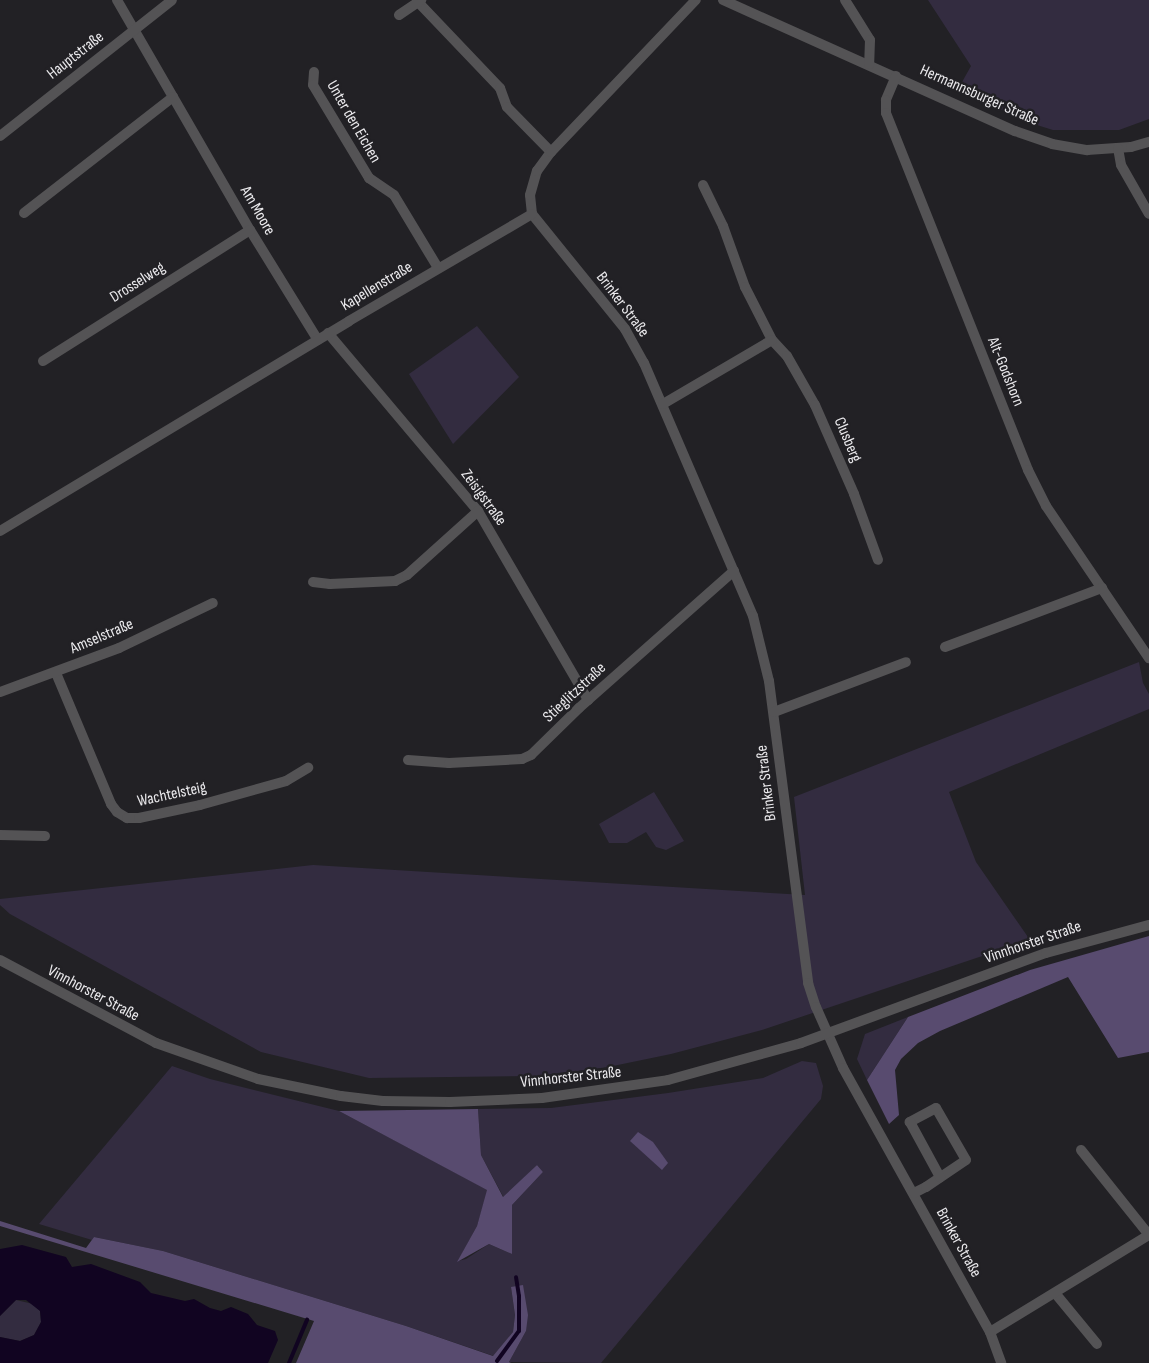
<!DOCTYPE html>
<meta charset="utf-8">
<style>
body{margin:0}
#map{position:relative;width:1149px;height:1363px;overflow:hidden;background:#222125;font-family:"Sofia Sans Condensed",sans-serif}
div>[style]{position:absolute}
.green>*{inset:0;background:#332c40}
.forest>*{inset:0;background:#584b6f}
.water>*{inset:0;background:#110421}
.stream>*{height:4px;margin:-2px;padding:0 2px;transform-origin:2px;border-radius:2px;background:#110421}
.minor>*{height:10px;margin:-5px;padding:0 5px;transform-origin:5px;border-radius:5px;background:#545355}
span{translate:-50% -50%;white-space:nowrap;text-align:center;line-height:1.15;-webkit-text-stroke:5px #222125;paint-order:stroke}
.street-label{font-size:16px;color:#ebeaed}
</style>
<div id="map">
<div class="green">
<i style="clip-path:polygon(928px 0,1149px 0,1149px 119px,1119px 130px,1053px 130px,1040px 126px,957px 91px,971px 66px)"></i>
<i style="clip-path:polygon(477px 326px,519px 377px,453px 444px,409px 374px)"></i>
<i style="clip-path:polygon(1139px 662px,1143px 683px,1149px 694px,1149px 709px,949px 792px,976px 862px,1030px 940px,762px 1030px,671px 1054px,608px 1067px,540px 1076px,369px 1078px,261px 1052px,10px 914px,0 905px,0 899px,313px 865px,805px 895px,794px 797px)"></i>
<i style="clip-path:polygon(654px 792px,684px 841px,666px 850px,656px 847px,646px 832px,627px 843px,609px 843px,599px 824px)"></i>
<i style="clip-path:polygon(908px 1017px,867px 1080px,857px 1059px,865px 1034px)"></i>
<i style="clip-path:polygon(802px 1061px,816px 1063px,823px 1086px,821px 1099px,601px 1363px,509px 1362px,526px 1331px,511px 1287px,515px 1315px,513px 1332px,494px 1356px,406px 1326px,163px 1251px,94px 1237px,92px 1240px,39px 1224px,172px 1066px,210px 1079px,339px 1111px,488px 1190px,477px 1226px,458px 1261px,466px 1259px,489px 1244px,512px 1254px,512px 1205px,543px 1172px,537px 1165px,504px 1198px,481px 1155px,478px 1109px,551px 1108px,668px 1093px,763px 1078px)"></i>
<i style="clip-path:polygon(16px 1300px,33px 1304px,40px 1311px,41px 1322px,34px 1335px,20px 1341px,0 1337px,0 1316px)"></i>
</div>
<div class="forest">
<i style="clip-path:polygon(1149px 936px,1149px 1052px,1118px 1058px,1068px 977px,940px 1031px,918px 1043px,901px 1059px,895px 1070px,899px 1115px,889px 1124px,867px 1080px,908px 1017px,1030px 970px)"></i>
<i style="clip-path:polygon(478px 1109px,481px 1155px,503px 1197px,537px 1165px,543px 1172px,512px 1205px,512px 1254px,489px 1244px,457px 1262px,477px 1226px,487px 1190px,339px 1111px)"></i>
<i style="clip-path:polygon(638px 1132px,653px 1142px,668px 1163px,662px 1170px,630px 1141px)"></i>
<i style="clip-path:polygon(0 1221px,86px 1248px,94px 1237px,163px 1251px,406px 1326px,493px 1356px,513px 1332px,515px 1315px,511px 1287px,523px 1285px,528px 1315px,526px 1331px,509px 1362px,511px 1363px,296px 1363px,314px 1321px,0 1226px)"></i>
</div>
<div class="water">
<i style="clip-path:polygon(22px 1245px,66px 1257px,72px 1267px,91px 1264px,140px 1282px,151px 1293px,185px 1301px,194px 1299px,210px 1308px,221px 1311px,231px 1307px,248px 1314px,257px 1325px,275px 1331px,278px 1340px,268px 1363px,0 1363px,0 1337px,20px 1341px,34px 1335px,41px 1322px,40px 1311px,26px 1300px,16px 1300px,0 1316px,0 1249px)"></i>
</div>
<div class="stream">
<i style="left:497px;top:1361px;width:37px;rotate:-54deg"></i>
<i style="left:519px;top:1331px;width:35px;rotate:-90deg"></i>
<i style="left:519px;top:1296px;width:19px;rotate:-99deg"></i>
<i style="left:289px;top:1363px;width:47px;rotate:-67.3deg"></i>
</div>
<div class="minor">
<i style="left:117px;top:0;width:266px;rotate:60deg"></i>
<i style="left:250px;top:230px;width:129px;rotate:58.3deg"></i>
<i style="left:723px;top:0;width:320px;rotate:24.2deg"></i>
<i style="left:1015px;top:131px;width:39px;rotate:19deg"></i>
<i style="left:1052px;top:144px;width:36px;rotate:10deg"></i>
<i style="left:1087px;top:150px;width:44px;rotate:-3.9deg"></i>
<i style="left:1131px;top:147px;width:19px;rotate:-16deg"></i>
<i style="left:845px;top:0;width:47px;rotate:58deg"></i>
<i style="left:870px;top:40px;width:24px;rotate:92deg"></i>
<i style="left:418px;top:2px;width:119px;rotate:46.4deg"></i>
<i style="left:500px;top:88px;width:20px;rotate:70deg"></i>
<i style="left:507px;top:107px;width:63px;rotate:45.6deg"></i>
<i style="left:399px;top:15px;width:27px;rotate:-34deg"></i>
<i style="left:314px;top:72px;width:13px;rotate:94deg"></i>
<i style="left:313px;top:85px;width:109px;rotate:58.9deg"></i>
<i style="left:369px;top:178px;width:30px;rotate:34deg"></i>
<i style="left:394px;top:195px;width:85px;rotate:58.9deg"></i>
<i style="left:896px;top:76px;width:26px;rotate:113deg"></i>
<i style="left:886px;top:100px;width:13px;rotate:90deg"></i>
<i style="left:886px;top:113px;width:384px;rotate:68.3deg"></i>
<i style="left:1028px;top:470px;width:40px;rotate:63.4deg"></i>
<i style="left:1046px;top:506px;width:184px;rotate:55.9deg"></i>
<i style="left:0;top:136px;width:219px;rotate:-38.3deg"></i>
<i style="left:1118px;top:148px;width:17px;rotate:80deg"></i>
<i style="left:1121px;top:165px;width:56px;rotate:60.3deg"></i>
<i style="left:703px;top:185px;width:46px;rotate:64deg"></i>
<i style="left:723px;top:226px;width:65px;rotate:70.2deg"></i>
<i style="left:745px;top:287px;width:59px;rotate:63deg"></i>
<i style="left:772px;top:340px;width:22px;rotate:47deg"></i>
<i style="left:787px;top:356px;width:56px;rotate:60.3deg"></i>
<i style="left:815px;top:405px;width:97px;rotate:66.3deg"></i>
<i style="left:854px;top:494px;width:70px;rotate:70deg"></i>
<i style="left:24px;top:213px;width:189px;rotate:-37.9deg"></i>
<i style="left:532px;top:214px;width:148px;rotate:51deg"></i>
<i style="left:625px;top:329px;width:39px;rotate:61deg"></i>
<i style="left:644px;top:363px;width:275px;rotate:66.7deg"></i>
<i style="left:753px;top:616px;width:67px;rotate:76.2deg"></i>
<i style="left:769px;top:681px;width:305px;rotate:82.6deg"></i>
<i style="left:808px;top:983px;width:25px;rotate:72deg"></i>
<i style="left:816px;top:1007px;width:67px;rotate:66.1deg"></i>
<i style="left:843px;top:1068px;width:302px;rotate:60.9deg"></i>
<i style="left:990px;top:1332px;width:33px;rotate:70deg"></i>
<i style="left:532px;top:214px;width:19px;rotate:-96deg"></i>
<i style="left:530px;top:195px;width:25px;rotate:-74deg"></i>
<i style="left:537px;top:171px;width:24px;rotate:-54deg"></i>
<i style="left:551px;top:152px;width:210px;rotate:-46.4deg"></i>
<i style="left:328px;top:333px;width:233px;rotate:49.9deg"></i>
<i style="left:478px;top:511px;width:219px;rotate:59.8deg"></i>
<i style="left:43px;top:361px;width:245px;rotate:-32.3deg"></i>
<i style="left:663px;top:404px;width:126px;rotate:-30.4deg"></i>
<i style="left:0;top:531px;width:407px;rotate:-31deg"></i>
<i style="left:349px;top:321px;width:212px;rotate:-30.3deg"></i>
<i style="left:313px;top:582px;width:17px;rotate:7deg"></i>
<i style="left:330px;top:584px;width:65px;rotate:-2.6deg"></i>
<i style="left:395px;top:581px;width:13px;rotate:-27deg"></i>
<i style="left:407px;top:575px;width:96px;rotate:-42deg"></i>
<i style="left:945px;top:647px;width:168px;rotate:-20.6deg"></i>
<i style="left:56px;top:673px;width:142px;rotate:67.2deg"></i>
<i style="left:111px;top:804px;width:10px;rotate:53deg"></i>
<i style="left:117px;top:812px;width:12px;rotate:31deg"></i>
<i style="left:127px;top:818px;width:12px"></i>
<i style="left:139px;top:818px;width:62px;rotate:-12deg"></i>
<i style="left:200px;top:805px;width:89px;rotate:-15.6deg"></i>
<i style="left:286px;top:781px;width:26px;rotate:-31deg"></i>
<i style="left:0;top:692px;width:127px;rotate:-20.3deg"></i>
<i style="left:119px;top:648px;width:104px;rotate:-25.6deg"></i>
<i style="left:774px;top:712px;width:141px;rotate:-20.7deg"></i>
<i style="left:408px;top:760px;width:41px;rotate:4.2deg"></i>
<i style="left:449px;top:763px;width:73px;rotate:-3.1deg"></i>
<i style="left:522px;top:759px;width:10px;rotate:-24deg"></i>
<i style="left:531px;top:755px;width:67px;rotate:-44.4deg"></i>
<i style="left:579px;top:708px;width:207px;rotate:-41.5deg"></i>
<i style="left:0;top:835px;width:45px;rotate:1.3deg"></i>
<i style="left:0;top:960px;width:177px;rotate:28deg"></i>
<i style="left:156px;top:1043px;width:108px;rotate:19.4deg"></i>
<i style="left:258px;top:1079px;width:85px;rotate:11.6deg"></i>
<i style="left:341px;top:1096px;width:42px;rotate:6.8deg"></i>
<i style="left:383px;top:1101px;width:67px;rotate:0.9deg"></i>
<i style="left:450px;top:1102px;width:92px;rotate:-2.5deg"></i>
<i style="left:542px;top:1098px;width:127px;rotate:-8.1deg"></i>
<i style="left:668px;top:1080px;width:138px;rotate:-15.5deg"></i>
<i style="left:801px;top:1043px;width:261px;rotate:-20.2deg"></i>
<i style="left:1046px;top:953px;width:107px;rotate:-15.2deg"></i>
<i style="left:1081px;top:1150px;width:109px;rotate:51.3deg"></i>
<i style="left:914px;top:1193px;width:13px;rotate:-27deg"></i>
<i style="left:926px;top:1187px;width:48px;rotate:-34deg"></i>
<i style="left:966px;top:1160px;width:60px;rotate:-120deg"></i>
<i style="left:936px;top:1108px;width:30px;rotate:152deg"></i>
<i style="left:910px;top:1122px;width:63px;rotate:61.4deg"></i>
<i style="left:1055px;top:1293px;width:66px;rotate:50.5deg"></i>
<i style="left:990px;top:1332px;width:186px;rotate:-31.4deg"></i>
</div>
<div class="street-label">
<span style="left:76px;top:56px;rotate:-38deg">Hauptstraße</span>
<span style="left:979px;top:96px;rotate:24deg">Hermannsburger Straße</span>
<span style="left:353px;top:122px;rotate:60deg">Unter den Eichen</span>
<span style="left:257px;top:211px;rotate:60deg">Am Moore</span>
<span style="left:138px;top:283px;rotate:-32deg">Drosselweg</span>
<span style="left:377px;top:287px;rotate:-31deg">Kapellenstraße</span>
<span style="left:622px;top:305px;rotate:53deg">Brinker Straße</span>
<span style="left:1005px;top:372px;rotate:68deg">Alt-Godshorn</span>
<span style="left:847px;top:440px;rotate:67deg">Clusberg</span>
<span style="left:483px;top:498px;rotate:54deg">Zeisigstraße</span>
<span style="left:102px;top:637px;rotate:-23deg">Amselstraße</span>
<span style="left:575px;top:693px;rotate:-43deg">Stieglitzstraße</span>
<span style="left:767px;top:783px;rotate:-97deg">Brinker Straße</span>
<span style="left:172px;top:795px;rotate:-12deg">Wachtelsteig</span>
<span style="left:1033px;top:943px;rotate:-19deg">Vinnhorster Straße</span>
<span style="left:93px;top:994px;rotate:28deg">Vinnhorster Straße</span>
<span style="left:571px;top:1078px;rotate:-6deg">Vinnhorster Straße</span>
<span style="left:958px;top:1243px;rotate:61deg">Brinker Straße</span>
</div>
</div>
